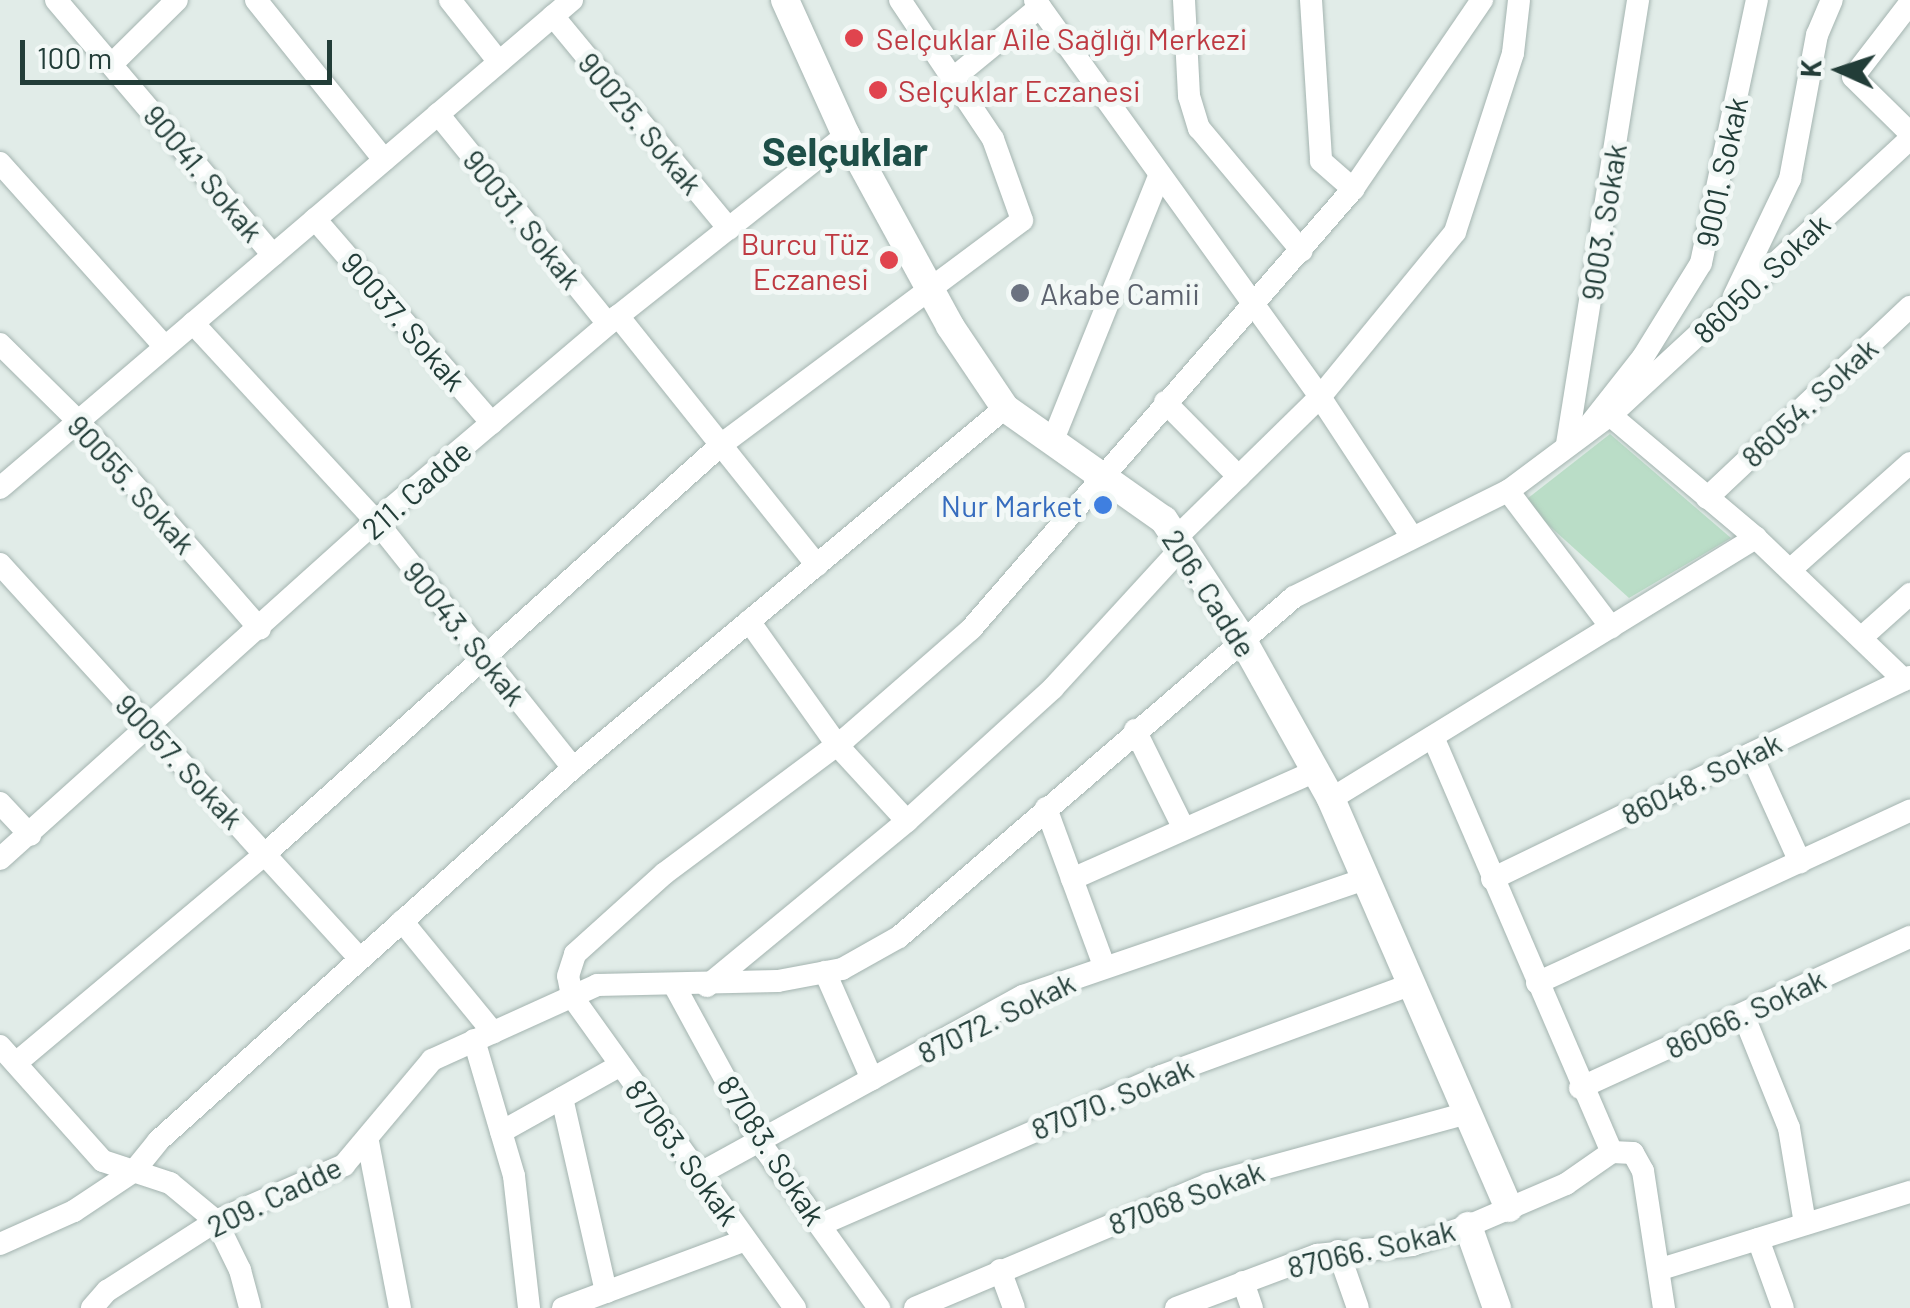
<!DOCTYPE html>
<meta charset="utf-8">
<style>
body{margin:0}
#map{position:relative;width:1910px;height:1308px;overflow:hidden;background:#e1ece8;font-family:Barlow,sans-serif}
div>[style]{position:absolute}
.green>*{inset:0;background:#baddc7}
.roads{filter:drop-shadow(0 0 2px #a4b4b0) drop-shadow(0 0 2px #a4b4b0)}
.minor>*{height:22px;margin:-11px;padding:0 11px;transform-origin:11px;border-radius:11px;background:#fff}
.tertiary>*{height:28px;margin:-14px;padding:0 14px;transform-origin:14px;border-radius:14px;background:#fff}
.dots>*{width:28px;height:28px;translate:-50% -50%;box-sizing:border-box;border:5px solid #f2f8f6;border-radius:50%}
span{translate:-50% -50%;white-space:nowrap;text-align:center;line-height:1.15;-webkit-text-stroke:10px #f2f8f6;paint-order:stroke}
.health-label{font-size:30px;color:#be3a42}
.left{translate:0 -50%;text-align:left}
.right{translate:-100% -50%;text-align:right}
.street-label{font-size:30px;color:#223d38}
.worship-label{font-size:30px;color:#5b616d}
.shop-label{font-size:30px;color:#366cbe}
.district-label{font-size:40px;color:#1e4f48;font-weight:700}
.north{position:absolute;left:1790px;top:20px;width:100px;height:100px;-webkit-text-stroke:8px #f2f8f6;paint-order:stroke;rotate:273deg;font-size:28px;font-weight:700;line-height:40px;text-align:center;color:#223d38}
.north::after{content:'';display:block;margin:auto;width:35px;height:45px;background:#223d38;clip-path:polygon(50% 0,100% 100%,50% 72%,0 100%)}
.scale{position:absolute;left:20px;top:40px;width:312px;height:45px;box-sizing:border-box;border:5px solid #223d38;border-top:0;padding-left:12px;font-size:30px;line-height:35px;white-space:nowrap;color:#223d38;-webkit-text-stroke:8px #f2f8f6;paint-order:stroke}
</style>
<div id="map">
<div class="green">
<i style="clip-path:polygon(1610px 434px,1731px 538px,1629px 598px,1523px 502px)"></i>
</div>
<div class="roads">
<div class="minor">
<i style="left:56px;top:0;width:335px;rotate:49.6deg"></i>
<i style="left:256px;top:0;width:205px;rotate:51.3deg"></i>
<i style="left:450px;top:0;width:79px;rotate:51.7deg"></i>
<i style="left:1035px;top:0;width:489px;rotate:54.3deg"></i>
<i style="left:1320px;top:397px;width:168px;rotate:56.7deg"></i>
<i style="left:1184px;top:0;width:96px;rotate:87deg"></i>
<i style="left:1189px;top:96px;width:34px;rotate:73deg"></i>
<i style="left:1199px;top:128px;width:160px;rotate:50.1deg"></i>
<i style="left:1311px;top:0;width:161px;rotate:86.4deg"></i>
<i style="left:1321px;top:161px;width:43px;rotate:41.2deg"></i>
<i style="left:1910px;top:3px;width:93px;rotate:127.6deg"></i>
<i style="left:1853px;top:77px;width:80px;rotate:44.5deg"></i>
<i style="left:553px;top:16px;width:276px;rotate:50.4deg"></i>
<i style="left:112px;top:64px;width:91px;rotate:-44.6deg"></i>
<i style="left:951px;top:80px;width:115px;rotate:-39.4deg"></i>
<i style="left:438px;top:114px;width:270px;rotate:51deg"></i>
<i style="left:0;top:163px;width:247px;rotate:48.1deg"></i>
<i style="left:315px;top:219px;width:270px;rotate:49.1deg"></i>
<i style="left:1734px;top:296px;width:130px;rotate:-64.4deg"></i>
<i style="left:1790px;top:179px;width:147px;rotate:-79.4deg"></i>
<i style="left:1817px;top:35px;width:38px;rotate:-67deg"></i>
<i style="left:618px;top:316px;width:319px;rotate:51.4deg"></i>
<i style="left:193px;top:323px;width:270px;rotate:47.3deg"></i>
<i style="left:376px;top:521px;width:316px;rotate:51.4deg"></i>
<i style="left:0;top:344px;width:110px;rotate:44.6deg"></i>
<i style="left:78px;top:421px;width:276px;rotate:48.8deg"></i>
<i style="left:1165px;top:402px;width:105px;rotate:45.4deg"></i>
<i style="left:1613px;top:413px;width:404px;rotate:-42.7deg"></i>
<i style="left:1591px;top:423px;width:84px;rotate:-51.8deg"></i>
<i style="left:1643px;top:357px;width:110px;rotate:-58.3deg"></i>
<i style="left:1701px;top:263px;width:269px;rotate:-78deg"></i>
<i style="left:1053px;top:440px;width:284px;rotate:-68.1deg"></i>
<i style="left:1567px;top:444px;width:450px;rotate:-80.9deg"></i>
<i style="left:0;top:488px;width:752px;rotate:-40.47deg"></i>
<i style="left:1508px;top:491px;width:171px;rotate:52.9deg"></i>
<i style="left:1707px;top:498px;width:279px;rotate:-43.3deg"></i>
<i style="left:1177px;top:537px;width:200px;rotate:-44.4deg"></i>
<i style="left:1320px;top:397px;width:213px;rotate:-50.7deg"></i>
<i style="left:1455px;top:232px;width:188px;rotate:-72deg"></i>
<i style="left:1513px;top:53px;width:53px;rotate:-83.5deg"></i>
<i style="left:0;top:564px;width:534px;rotate:47.65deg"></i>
<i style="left:1790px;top:570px;width:161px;rotate:-41.7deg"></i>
<i style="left:749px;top:621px;width:152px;rotate:54.6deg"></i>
<i style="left:837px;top:745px;width:103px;rotate:47.4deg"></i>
<i style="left:1861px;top:638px;width:66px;rotate:-41.9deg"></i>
<i style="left:1135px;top:730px;width:110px;rotate:63.7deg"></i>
<i style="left:1433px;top:737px;width:452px;rotate:66.7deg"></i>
<i style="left:1751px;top:754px;width:119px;rotate:65.6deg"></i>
<i style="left:1331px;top:799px;width:499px;rotate:-31.6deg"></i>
<i style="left:0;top:803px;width:44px;rotate:46.8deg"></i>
<i style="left:1046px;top:808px;width:168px;rotate:69.8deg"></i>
<i style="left:0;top:859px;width:506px;rotate:-41.95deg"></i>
<i style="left:376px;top:521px;width:317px;rotate:-40.3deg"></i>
<i style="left:618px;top:316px;width:291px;rotate:-38.4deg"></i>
<i style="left:1072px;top:879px;width:267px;rotate:-23.9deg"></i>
<i style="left:1492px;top:879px;width:464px;rotate:-25.8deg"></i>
<i style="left:402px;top:921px;width:144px;rotate:50.7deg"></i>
<i style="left:825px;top:972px;width:117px;rotate:66.3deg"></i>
<i style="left:1537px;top:983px;width:411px;rotate:-24.8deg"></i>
<i style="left:674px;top:985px;width:178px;rotate:61.4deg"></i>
<i style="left:759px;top:1141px;width:206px;rotate:54.3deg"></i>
<i style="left:707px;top:986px;width:259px;rotate:-39.5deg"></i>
<i style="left:907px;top:821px;width:197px;rotate:-42.3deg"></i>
<i style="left:1053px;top:688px;width:193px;rotate:-47.5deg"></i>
<i style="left:1743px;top:1014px;width:123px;rotate:68deg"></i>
<i style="left:1789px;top:1128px;width:97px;rotate:80.5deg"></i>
<i style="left:474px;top:1040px;width:142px;rotate:73.6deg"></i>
<i style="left:514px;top:1176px;width:133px;rotate:83.5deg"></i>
<i style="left:0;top:1046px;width:154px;rotate:48.2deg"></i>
<i style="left:103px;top:1161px;width:71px;rotate:18.2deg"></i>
<i style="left:170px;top:1183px;width:60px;rotate:39.6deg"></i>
<i style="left:216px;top:1221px;width:55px;rotate:63.9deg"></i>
<i style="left:240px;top:1270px;width:39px;rotate:75deg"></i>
<i style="left:16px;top:1063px;width:325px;rotate:-40deg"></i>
<i style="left:265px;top:854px;width:614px;rotate:-41.9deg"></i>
<i style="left:722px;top:444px;width:374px;rotate:-36.7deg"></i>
<i style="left:1022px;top:220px;width:86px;rotate:-109.7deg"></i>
<i style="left:993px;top:139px;width:167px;rotate:-123.8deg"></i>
<i style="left:1580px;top:1088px;width:363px;rotate:-24.6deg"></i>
<i style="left:562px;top:1098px;width:199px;rotate:77.2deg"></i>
<i style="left:501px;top:1132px;width:137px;rotate:-29.2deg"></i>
<i style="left:368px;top:1142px;width:169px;rotate:79.1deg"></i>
<i style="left:699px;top:1174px;width:370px;rotate:-28.8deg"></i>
<i style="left:1023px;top:996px;width:361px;rotate:-18.9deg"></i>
<i style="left:820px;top:1225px;width:372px;rotate:-23.6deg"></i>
<i style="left:1161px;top:1076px;width:265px;rotate:-20.1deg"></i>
<i style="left:1758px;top:1239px;width:73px;rotate:70.1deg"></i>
<i style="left:0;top:1244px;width:81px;rotate:-24deg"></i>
<i style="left:74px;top:1211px;width:72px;rotate:-33.7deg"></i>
<i style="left:134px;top:1171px;width:38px;rotate:-51deg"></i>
<i style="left:158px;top:1141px;width:558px;rotate:-41.95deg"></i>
<i style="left:573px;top:768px;width:562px;rotate:-39.81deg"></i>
<i style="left:1338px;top:1251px;width:60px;rotate:70.7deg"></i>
<i style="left:1661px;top:1269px;width:261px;rotate:-17.2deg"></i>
<i style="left:1000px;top:1270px;width:40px;rotate:69.8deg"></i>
<i style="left:1243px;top:1282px;width:28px;rotate:71deg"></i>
<i style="left:92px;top:1308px;width:23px;rotate:-49deg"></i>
<i style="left:107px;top:1291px;width:130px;rotate:-32.7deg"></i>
<i style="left:216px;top:1221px;width:140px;rotate:-23.6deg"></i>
<i style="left:344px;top:1165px;width:137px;rotate:-50deg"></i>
<i style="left:432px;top:1060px;width:181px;rotate:-24.4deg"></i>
<i style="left:597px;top:985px;width:181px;rotate:-1.3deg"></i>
<i style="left:778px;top:981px;width:65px;rotate:-10.6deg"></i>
<i style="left:842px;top:969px;width:65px;rotate:-29.3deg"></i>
<i style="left:899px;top:937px;width:521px;rotate:-40.72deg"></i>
<i style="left:1294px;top:597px;width:239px;rotate:-26.4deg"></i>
<i style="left:1508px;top:491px;width:127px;rotate:-36.7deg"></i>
<i style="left:1610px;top:415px;width:191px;rotate:40.1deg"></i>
<i style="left:1756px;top:538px;width:205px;rotate:43.8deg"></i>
<i style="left:563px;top:1308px;width:195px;rotate:-20.4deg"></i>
<i style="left:795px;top:1308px;width:384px;rotate:-125.6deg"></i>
<i style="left:572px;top:996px;width:20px;rotate:-101deg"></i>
<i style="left:568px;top:976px;width:23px;rotate:-72deg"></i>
<i style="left:575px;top:954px;width:121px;rotate:-42deg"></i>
<i style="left:665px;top:873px;width:224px;rotate:-36.7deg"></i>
<i style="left:845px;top:739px;width:167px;rotate:-41.1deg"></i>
<i style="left:971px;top:629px;width:583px;rotate:-49.04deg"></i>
<i style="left:1353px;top:189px;width:229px;rotate:-55.7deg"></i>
<i style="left:915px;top:1308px;width:318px;rotate:-22.9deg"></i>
<i style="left:1208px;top:1184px;width:269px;rotate:-15.3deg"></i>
<i style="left:1176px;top:1308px;width:151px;rotate:-20.6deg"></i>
<i style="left:1317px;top:1255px;width:96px;rotate:-6deg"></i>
<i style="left:1412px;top:1245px;width:59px;rotate:-18.7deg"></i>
<i style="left:1468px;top:1226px;width:107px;rotate:-23.2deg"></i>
<i style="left:1566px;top:1184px;width:56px;rotate:-34.8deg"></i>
<i style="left:1612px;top:1152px;width:21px;rotate:3deg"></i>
<i style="left:1633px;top:1153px;width:21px;rotate:61deg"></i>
<i style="left:1643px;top:1171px;width:139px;rotate:81.3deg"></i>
</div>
<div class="tertiary">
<i style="left:785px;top:0;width:148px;rotate:65.7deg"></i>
<i style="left:846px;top:135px;width:217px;rotate:61.4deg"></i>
<i style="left:950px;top:326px;width:99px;rotate:56.1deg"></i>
<i style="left:1005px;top:408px;width:194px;rotate:35.2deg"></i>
<i style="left:1164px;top:520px;width:140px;rotate:56.7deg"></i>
<i style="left:1241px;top:637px;width:185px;rotate:60.9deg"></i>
<i style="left:1331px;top:799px;width:446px;rotate:66.5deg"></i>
<i style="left:1468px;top:1226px;width:87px;rotate:70.5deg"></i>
</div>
</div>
<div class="dots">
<i style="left:854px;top:38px;background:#e0444e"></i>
<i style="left:878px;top:90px;background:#e0444e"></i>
<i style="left:889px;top:260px;background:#e0444e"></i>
<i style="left:1020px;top:293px;background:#6b7280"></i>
<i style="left:1103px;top:505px;background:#3f7fe0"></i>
</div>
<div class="health-label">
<span class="left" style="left:876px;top:38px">Selçuklar Aile Sağlığı Merkezi</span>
<span class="left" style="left:898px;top:90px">Selçuklar Eczanesi</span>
<span class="right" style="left:869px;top:260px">Burcu Tüz<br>Eczanesi</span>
</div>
<div class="street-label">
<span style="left:641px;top:123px;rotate:50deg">90025. Sokak</span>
<span style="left:1721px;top:172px;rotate:-78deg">9001. Sokak</span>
<span style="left:204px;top:173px;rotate:50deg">90041. Sokak</span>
<span style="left:523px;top:219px;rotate:51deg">90031. Sokak</span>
<span style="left:1603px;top:222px;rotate:-81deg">9003. Sokak</span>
<span style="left:1761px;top:278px;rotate:-43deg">86050. Sokak</span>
<span style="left:404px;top:321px;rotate:49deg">90037. Sokak</span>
<span style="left:1809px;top:402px;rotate:-43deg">86054. Sokak</span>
<span style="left:132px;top:484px;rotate:48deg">90055. Sokak</span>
<span style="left:416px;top:489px;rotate:-41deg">211. Cadde</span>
<span style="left:1210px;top:593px;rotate:57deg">206. Cadde</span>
<span style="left:465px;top:633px;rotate:51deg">90043. Sokak</span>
<span style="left:180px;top:761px;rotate:47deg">90057. Sokak</span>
<span style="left:1701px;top:778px;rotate:-26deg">86048. Sokak</span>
<span style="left:1745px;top:1013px;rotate:-25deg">86066. Sokak</span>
<span style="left:996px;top:1017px;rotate:-26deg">87072. Sokak</span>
<span style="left:1112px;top:1098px;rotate:-22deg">87070. Sokak</span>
<span style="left:772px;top:1150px;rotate:57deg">87083. Sokak</span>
<span style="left:683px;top:1152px;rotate:54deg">87063. Sokak</span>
<span style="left:274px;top:1196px;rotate:-26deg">209. Cadde</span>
<span style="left:1186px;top:1197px;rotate:-20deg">87068 Sokak</span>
<span style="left:1371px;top:1248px;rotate:-13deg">87066. Sokak</span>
</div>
<div class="worship-label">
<span class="left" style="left:1040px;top:293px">Akabe Camii</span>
</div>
<div class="shop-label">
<span class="right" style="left:1083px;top:505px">Nur Market</span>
</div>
<div class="district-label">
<span style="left:845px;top:150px">Selçuklar</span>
</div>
<div class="north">K</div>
<div class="scale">100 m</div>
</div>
